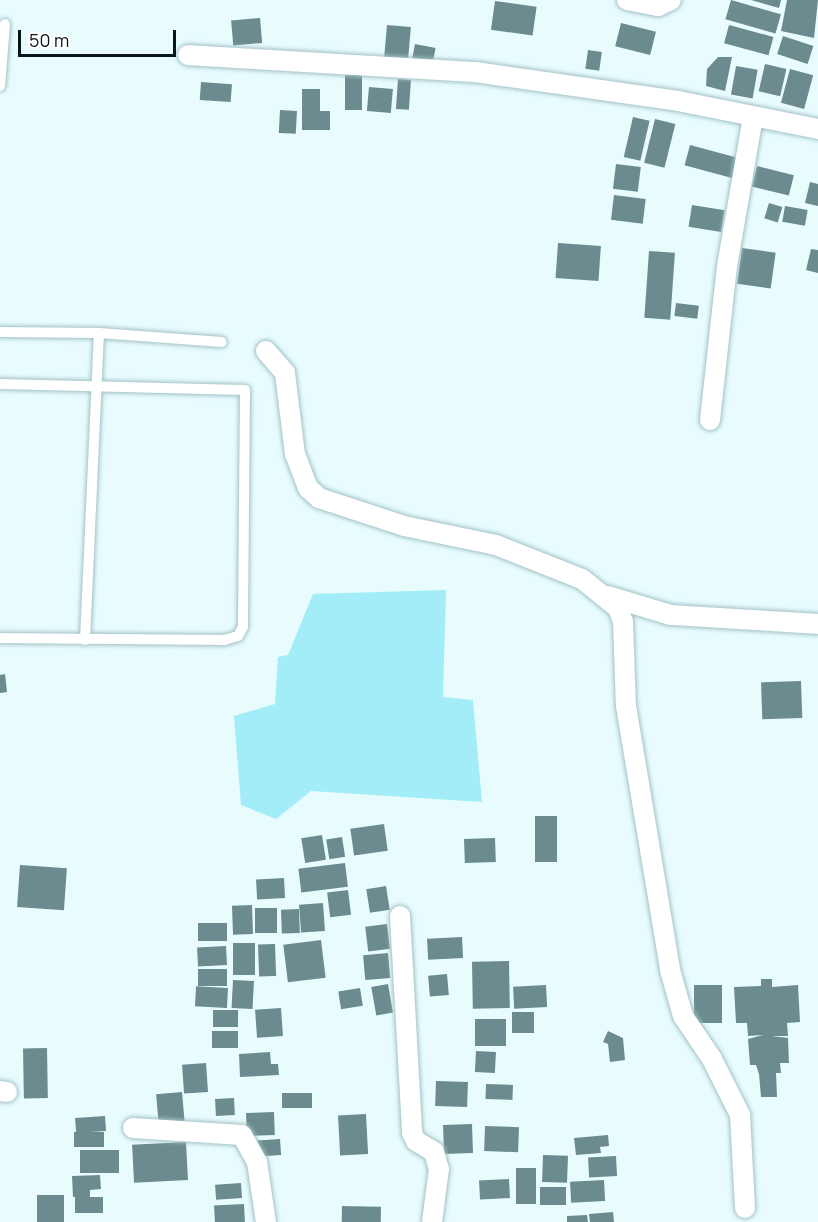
<!DOCTYPE html>
<style>
body{margin:0}
#map{position:relative;width:818px;height:1222px;overflow:hidden;background:#e8fcfe;font-family:Manrope,sans-serif}
div>[style]{position:absolute}
.water>*{inset:0;background:#a2edf7}
.building>*{inset:0;background:#6c8b8f;transform-origin:0 0}
.roads{filter:drop-shadow(0 0 2px #a3c2c7) drop-shadow(0 0 2px #a3c2c7)}
.lane>*{height:10px;margin:-5px;padding:0 5px;transform-origin:5px;border-radius:5px;background:#fff}
.street>*{height:20px;margin:-10px;padding:0 10px;transform-origin:10px;border-radius:10px;background:#fff}
span{translate:-50% -50%;white-space:nowrap;text-align:center;line-height:1.15;-webkit-text-stroke:4.5px #fff;paint-order:stroke}
.scale{position:absolute;left:18px;top:30px;width:158px;height:27px;box-sizing:border-box;border:3px solid #0a1618;border-top:0;padding-left:8px;font-size:18px;line-height:21px;white-space:nowrap;color:#0a1618;-webkit-text-stroke:4px #fff;paint-order:stroke}
</style>
<div id="map">
<div class="water">
<i style="clip-path:polygon(446px 590px,443px 697px,473px 700px,482px 802px,311px 791px,276px 819px,241px 805px,234px 716px,275px 704px,278px 657px,288px 655px,313px 594px)"></i>
</div>
<div class="building">
<i style="left:731px;top:0;width:52px;height:20px;rotate:16deg"></i>
<i style="clip-path:polygon(751px 0,781px 0,779px 8px)"></i>
<i style="clip-path:polygon(787px 0,818px 0,814px 38px,781px 31px)"></i>
<i style="left:495px;top:1px;width:42px;height:29px;rotate:8deg"></i>
<i style="left:260px;top:18px;width:25px;height:29px;rotate:85deg"></i>
<i style="left:621px;top:23px;width:36px;height:24px;rotate:14deg"></i>
<i style="left:387px;top:25px;width:24px;height:39px;rotate:5deg"></i>
<i style="left:729px;top:25px;width:46px;height:19px;rotate:15deg"></i>
<i style="left:783px;top:36px;width:32px;height:19px;rotate:18deg"></i>
<i style="left:415px;top:44px;width:21px;height:19px;rotate:11deg"></i>
<i style="left:588px;top:50px;width:14px;height:19px;rotate:8deg"></i>
<i style="clip-path:polygon(718px 57px,732px 57px,725px 91px,706px 86px,707px 69px)"></i>
<i style="left:765px;top:64px;width:22px;height:28px;rotate:13deg"></i>
<i style="left:736px;top:66px;width:22px;height:29px;rotate:10deg"></i>
<i style="left:790px;top:69px;width:24px;height:35px;rotate:15deg"></i>
<i style="left:345px;top:75px;width:17px;height:35px"></i>
<i style="left:398px;top:79px;width:13px;height:30px;rotate:4deg"></i>
<i style="left:201px;top:82px;width:31px;height:18px;rotate:4deg"></i>
<i style="left:369px;top:87px;width:24px;height:24px;rotate:5deg"></i>
<i style="clip-path:polygon(302px 89px,320px 89px,320px 111px,330px 111px,330px 130px,302px 130px)"></i>
<i style="left:280px;top:110px;width:17px;height:23px;rotate:3deg"></i>
<i style="left:633px;top:117px;width:17px;height:41px;rotate:13deg"></i>
<i style="left:655px;top:119px;width:21px;height:45px;rotate:14deg"></i>
<i style="left:690px;top:145px;width:52px;height:21px;rotate:15deg"></i>
<i style="left:616px;top:164px;width:25px;height:25px;rotate:7deg"></i>
<i style="left:757px;top:166px;width:38px;height:21px;rotate:14deg"></i>
<i style="clip-path:polygon(810px 182px,818px 184px,818px 206px,805px 203px)"></i>
<i style="left:614px;top:195px;width:32px;height:25px;rotate:7deg"></i>
<i style="left:769px;top:203px;width:14px;height:16px;rotate:17deg"></i>
<i style="left:692px;top:205px;width:33px;height:22px;rotate:9deg"></i>
<i style="left:785px;top:206px;width:23px;height:16px;rotate:10deg"></i>
<i style="left:558px;top:243px;width:43px;height:35px;rotate:4deg"></i>
<i style="left:742px;top:248px;width:34px;height:36px;rotate:8deg"></i>
<i style="clip-path:polygon(811px 249px,818px 250px,818px 273px,806px 270px)"></i>
<i style="left:649px;top:251px;width:26px;height:67px;rotate:4deg"></i>
<i style="left:676px;top:303px;width:23px;height:13px;rotate:7deg"></i>
<i style="clip-path:polygon(5px 674px,7px 692px,0 693px,0 675px)"></i>
<i style="left:801px;top:681px;width:37px;height:40px;rotate:88deg"></i>
<i style="left:535px;top:816px;width:22px;height:46px"></i>
<i style="left:384px;top:824px;width:27px;height:34px;rotate:82deg"></i>
<i style="left:322px;top:835px;width:25px;height:21px;rotate:81deg"></i>
<i style="left:342px;top:837px;width:20px;height:16px;rotate:81deg"></i>
<i style="left:495px;top:838px;width:24px;height:31px;rotate:88deg"></i>
<i style="left:345px;top:863px;width:24px;height:47px;rotate:83deg"></i>
<i style="left:20px;top:865px;width:47px;height:42px;rotate:4deg"></i>
<i style="left:284px;top:878px;width:20px;height:28px;rotate:87deg"></i>
<i style="left:386px;top:886px;width:24px;height:20px;rotate:81deg"></i>
<i style="left:348px;top:890px;width:25px;height:21px;rotate:83deg"></i>
<i style="left:323px;top:903px;width:28px;height:24px;rotate:86deg"></i>
<i style="left:252px;top:905px;width:29px;height:20px;rotate:88deg"></i>
<i style="left:277px;top:908px;width:25px;height:22px;rotate:90deg"></i>
<i style="left:299px;top:909px;width:24px;height:18px;rotate:88deg"></i>
<i style="left:227px;top:923px;width:18px;height:29px;rotate:90deg"></i>
<i style="left:387px;top:924px;width:25px;height:22px;rotate:83deg"></i>
<i style="left:462px;top:937px;width:21px;height:35px;rotate:87deg"></i>
<i style="left:321px;top:940px;width:38px;height:38px;rotate:83deg"></i>
<i style="left:233px;top:943px;width:22px;height:32px"></i>
<i style="left:275px;top:944px;width:32px;height:17px;rotate:88deg"></i>
<i style="left:226px;top:946px;width:19px;height:29px;rotate:87deg"></i>
<i style="left:388px;top:953px;width:25px;height:25px;rotate:85deg"></i>
<i style="left:509px;top:961px;width:47px;height:37px;rotate:89deg"></i>
<i style="left:227px;top:969px;width:17px;height:29px;rotate:90deg"></i>
<i style="left:447px;top:974px;width:21px;height:19px;rotate:85deg"></i>
<i style="clip-path:polygon(761px 979px,772px 979px,772px 987px,798px 985px,800px 1022px,787px 1023px,788px 1036px,772px 1036px,788px 1038px,789px 1063px,780px 1063px,781px 1073px,776px 1073px,777px 1097px,761px 1097px,759px 1074px,756px 1065px,750px 1065px,748px 1039px,763px 1035px,748px 1036px,747px 1023px,736px 1023px,734px 987px,761px 986px)"></i>
<i style="left:233px;top:980px;width:21px;height:28px;rotate:3deg"></i>
<i style="left:388px;top:984px;width:29px;height:17px;rotate:80deg"></i>
<i style="left:546px;top:985px;width:22px;height:33px;rotate:87deg"></i>
<i style="left:722px;top:985px;width:38px;height:28px;rotate:90deg"></i>
<i style="left:228px;top:988px;width:20px;height:32px;rotate:93deg"></i>
<i style="left:360px;top:988px;width:18px;height:22px;rotate:81deg"></i>
<i style="left:281px;top:1008px;width:28px;height:26px;rotate:86deg"></i>
<i style="left:238px;top:1010px;width:17px;height:25px;rotate:90deg"></i>
<i style="left:512px;top:1012px;width:22px;height:21px"></i>
<i style="left:475px;top:1019px;width:31px;height:27px"></i>
<i style="left:212px;top:1031px;width:26px;height:17px"></i>
<i style="clip-path:polygon(608px 1031px,623px 1038px,625px 1060px,610px 1062px,608px 1044px,603px 1042px)"></i>
<i style="left:47px;top:1048px;width:50px;height:24px;rotate:89deg"></i>
<i style="left:476px;top:1051px;width:20px;height:21px;rotate:3deg"></i>
<i style="clip-path:polygon(270px 1052px,271px 1064px,278px 1064px,279px 1075px,240px 1077px,239px 1054px)"></i>
<i style="left:206px;top:1063px;width:29px;height:24px;rotate:86deg"></i>
<i style="left:436px;top:1081px;width:32px;height:25px;rotate:2deg"></i>
<i style="left:486px;top:1084px;width:27px;height:15px;rotate:2deg"></i>
<i style="left:182px;top:1092px;width:32px;height:26px;rotate:85deg"></i>
<i style="left:312px;top:1093px;width:15px;height:30px;rotate:90deg"></i>
<i style="left:234px;top:1098px;width:17px;height:19px;rotate:87deg"></i>
<i style="left:274px;top:1112px;width:23px;height:28px;rotate:88deg"></i>
<i style="left:366px;top:1114px;width:40px;height:28px;rotate:87deg"></i>
<i style="left:105px;top:1116px;width:15px;height:30px;rotate:86deg"></i>
<i style="left:472px;top:1124px;width:29px;height:29px;rotate:88deg"></i>
<i style="left:485px;top:1126px;width:34px;height:25px;rotate:2deg"></i>
<i style="left:104px;top:1132px;width:15px;height:30px;rotate:90deg"></i>
<i style="clip-path:polygon(608px 1135px,609px 1146px,600px 1147px,601px 1153px,576px 1155px,574px 1138px)"></i>
<i style="left:280px;top:1139px;width:16px;height:23px;rotate:86deg"></i>
<i style="left:186px;top:1142px;width:38px;height:54px;rotate:87deg"></i>
<i style="left:119px;top:1150px;width:23px;height:39px;rotate:90deg"></i>
<i style="left:543px;top:1155px;width:25px;height:27px;rotate:2deg"></i>
<i style="left:616px;top:1156px;width:20px;height:28px;rotate:87deg"></i>
<i style="left:516px;top:1168px;width:20px;height:36px"></i>
<i style="clip-path:polygon(100px 1175px,101px 1189px,90px 1190px,90px 1197px,73px 1197px,72px 1176px)"></i>
<i style="left:509px;top:1179px;width:19px;height:30px;rotate:87deg"></i>
<i style="left:604px;top:1180px;width:21px;height:34px;rotate:87deg"></i>
<i style="left:241px;top:1183px;width:15px;height:26px;rotate:86deg"></i>
<i style="left:540px;top:1187px;width:26px;height:18px"></i>
<i style="left:37px;top:1195px;width:27px;height:27px"></i>
<i style="left:103px;top:1197px;width:16px;height:28px;rotate:90deg"></i>
<i style="left:244px;top:1204px;width:18px;height:30px;rotate:87deg"></i>
<i style="left:342px;top:1206px;width:39px;height:16px;rotate:1deg"></i>
<i style="clip-path:polygon(613px 1212px,614px 1222px,590px 1222px,589px 1214px)"></i>
<i style="clip-path:polygon(587px 1215px,588px 1222px,567px 1222px,567px 1216px)"></i>
</div>
<div class="roads">
<div class="lane">
<i style="left:0;top:86px;width:62px;rotate:-85.4deg"></i>
<i style="left:0;top:332px;width:99px;rotate:0.6deg"></i>
<i style="left:99px;top:333px;width:123px;rotate:4.2deg"></i>
<i style="left:0;top:384px;width:245px;rotate:1.4deg"></i>
<i style="left:245px;top:390px;width:237px;rotate:90.5deg"></i>
<i style="left:243px;top:627px;width:10px;rotate:119deg"></i>
<i style="left:238px;top:636px;width:15px;rotate:164deg"></i>
<i style="left:224px;top:640px;width:224px;rotate:-179.5deg"></i>
<i style="left:85px;top:640px;width:307px;rotate:-87.4deg"></i>
</div>
<div class="street">
<i style="left:627px;top:0;width:32px;rotate:11deg"></i>
<i style="left:658px;top:6px;width:14px;rotate:-25deg"></i>
<i style="left:188px;top:55px;width:288px;rotate:3.4deg"></i>
<i style="left:475px;top:72px;width:205px;rotate:8.1deg"></i>
<i style="left:678px;top:101px;width:143px;rotate:11.3deg"></i>
<i style="left:266px;top:351px;width:29px;rotate:49deg"></i>
<i style="left:285px;top:373px;width:82px;rotate:83deg"></i>
<i style="left:295px;top:454px;width:36px;rotate:69deg"></i>
<i style="left:308px;top:488px;width:15px;rotate:42deg"></i>
<i style="left:319px;top:498px;width:89px;rotate:18.2deg"></i>
<i style="left:404px;top:526px;width:94px;rotate:11.7deg"></i>
<i style="left:496px;top:545px;width:92px;rotate:21.6deg"></i>
<i style="left:582px;top:579px;width:46px;rotate:38.9deg"></i>
<i style="left:618px;top:608px;width:15px;rotate:70deg"></i>
<i style="left:623px;top:622px;width:84px;rotate:88deg"></i>
<i style="left:626px;top:706px;width:268px;rotate:80.5deg"></i>
<i style="left:670px;top:970px;width:48px;rotate:74.2deg"></i>
<i style="left:683px;top:1016px;width:52px;rotate:56deg"></i>
<i style="left:712px;top:1059px;width:63px;rotate:63.4deg"></i>
<i style="left:740px;top:1115px;width:93px;rotate:86.9deg"></i>
<i style="left:710px;top:420px;width:155px;rotate:-83.7deg"></i>
<i style="left:727px;top:266px;width:151px;rotate:-80.1deg"></i>
<i style="left:608px;top:596px;width:66px;rotate:16.8deg"></i>
<i style="left:671px;top:615px;width:147px;rotate:3.5deg"></i>
<i style="left:400px;top:916px;width:217px;rotate:86.8deg"></i>
<i style="left:412px;top:1133px;width:9px;rotate:63deg"></i>
<i style="left:416px;top:1141px;width:21px;rotate:31deg"></i>
<i style="left:434px;top:1152px;width:18px;rotate:74deg"></i>
<i style="left:439px;top:1169px;width:53px;rotate:97.5deg"></i>
<i style="left:0;top:1091px;width:7px;rotate:8deg"></i>
<i style="left:133px;top:1128px;width:109px;rotate:3.7deg"></i>
<i style="left:242px;top:1135px;width:31px;rotate:61deg"></i>
<i style="left:257px;top:1162px;width:61px;rotate:81.5deg"></i>
</div>
</div>
<div class="scale">50 m</div>
</div>
